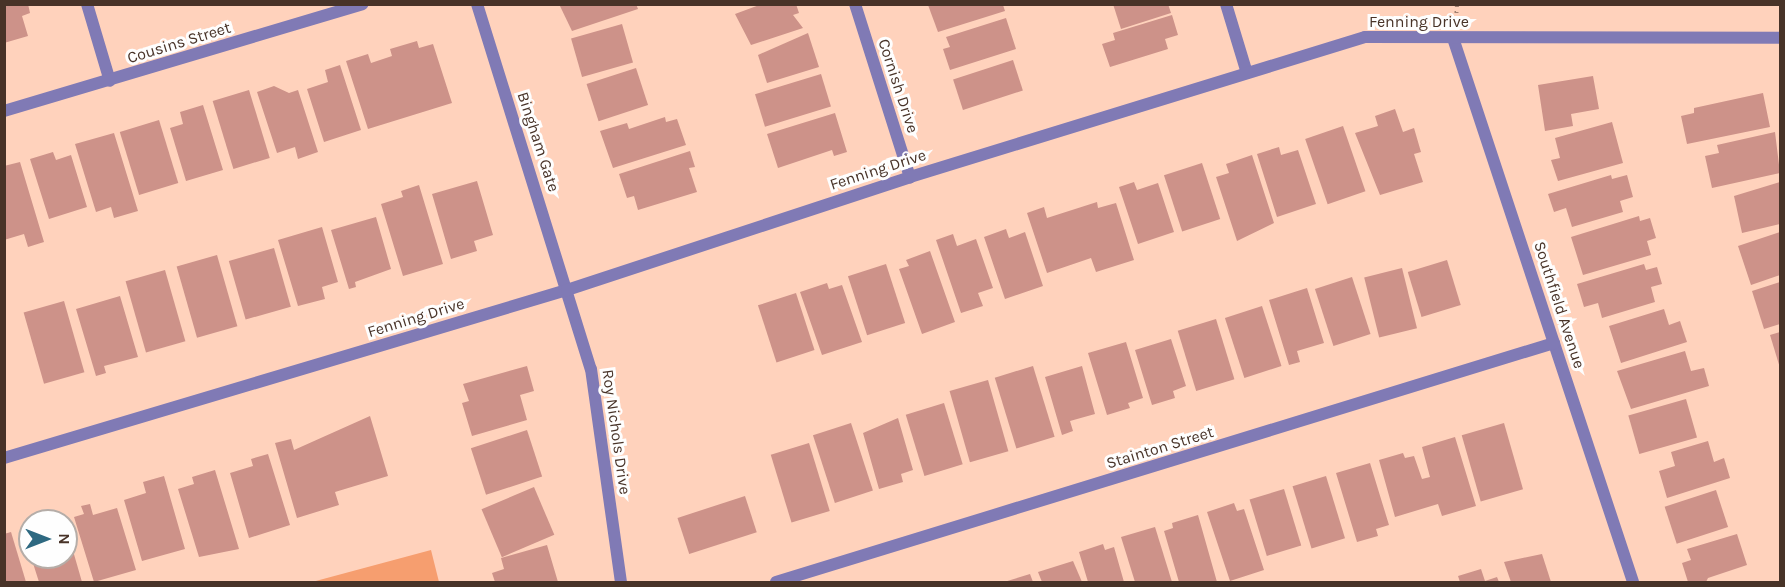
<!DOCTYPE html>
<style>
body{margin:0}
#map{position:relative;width:1785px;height:587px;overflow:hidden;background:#ffd2bc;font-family:Karla,sans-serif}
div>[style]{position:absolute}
.green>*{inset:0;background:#f69e6f}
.building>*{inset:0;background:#cd9289;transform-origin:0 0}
.path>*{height:4px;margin-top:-2px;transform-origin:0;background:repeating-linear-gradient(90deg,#a07f6f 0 1.5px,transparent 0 6px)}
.minor>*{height:12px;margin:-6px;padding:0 6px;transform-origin:6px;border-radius:6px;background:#807ab5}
span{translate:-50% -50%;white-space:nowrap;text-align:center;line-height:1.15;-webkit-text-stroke:6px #fefefe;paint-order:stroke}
.street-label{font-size:16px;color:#483328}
.frame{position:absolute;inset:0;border:6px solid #483328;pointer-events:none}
.north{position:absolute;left:18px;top:509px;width:60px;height:60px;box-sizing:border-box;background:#fefefe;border:2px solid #b5ada8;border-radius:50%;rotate:90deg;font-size:16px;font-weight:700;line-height:24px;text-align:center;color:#483328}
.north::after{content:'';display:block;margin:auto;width:21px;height:27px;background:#2e6981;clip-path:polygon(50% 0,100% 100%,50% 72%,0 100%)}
</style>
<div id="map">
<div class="green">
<i style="clip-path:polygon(431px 550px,439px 582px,312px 582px)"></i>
</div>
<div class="building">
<i style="clip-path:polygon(4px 4px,28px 4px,30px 13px,22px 16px,28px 36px,4px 43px)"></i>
<i style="clip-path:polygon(559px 4px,636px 4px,638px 9px,572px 31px)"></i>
<i style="clip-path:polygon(762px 4px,796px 4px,799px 13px,793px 15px,803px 28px,751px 45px,735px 14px)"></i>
<i style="clip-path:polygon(1113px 4px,1168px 4px,1171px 13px,1121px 29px)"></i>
<i style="clip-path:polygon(928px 5px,1003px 5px,1005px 11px,938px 32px)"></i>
<i style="clip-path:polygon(1172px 15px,1178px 35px,1165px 39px,1168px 49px,1110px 67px,1102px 44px,1115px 40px,1113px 33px)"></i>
<i style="clip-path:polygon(1006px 18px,1016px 49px,950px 70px,943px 49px,950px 47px,946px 37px)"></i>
<i style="left:622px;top:24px;width:40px;height:53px;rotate:74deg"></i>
<i style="clip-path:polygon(808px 33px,819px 67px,767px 83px,758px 55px)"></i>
<i style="clip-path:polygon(417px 41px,419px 48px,433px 44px,452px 103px,368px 129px,346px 61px,368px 54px,371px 63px,392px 56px,390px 49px)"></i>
<i style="left:1013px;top:60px;width:32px;height:63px;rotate:72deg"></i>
<i style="clip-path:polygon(340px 65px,361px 130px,324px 142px,307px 89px,328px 82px,325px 70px)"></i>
<i style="left:636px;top:68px;width:39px;height:52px;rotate:72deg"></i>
<i style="left:821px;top:74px;width:34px;height:69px;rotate:73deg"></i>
<i style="clip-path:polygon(1593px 76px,1599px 109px,1571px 114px,1573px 126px,1545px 131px,1538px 85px)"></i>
<i style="clip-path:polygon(274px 86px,289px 93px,298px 90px,318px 152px,298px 159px,295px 147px,277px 153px,257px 92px)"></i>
<i style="left:249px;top:90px;width:71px;height:38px;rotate:73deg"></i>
<i style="clip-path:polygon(1763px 93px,1770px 127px,1687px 144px,1681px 116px,1694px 113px,1694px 108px)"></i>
<i style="clip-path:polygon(203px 105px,223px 170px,186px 181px,170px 128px,183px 124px,180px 112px)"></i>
<i style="clip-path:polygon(1395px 109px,1403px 132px,1414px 128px,1421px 152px,1414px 154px,1423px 182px,1380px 195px,1355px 133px,1378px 126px,1375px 116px)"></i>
<i style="clip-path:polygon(835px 113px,847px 152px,834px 156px,832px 150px,778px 168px,767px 134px)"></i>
<i style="clip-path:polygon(665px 117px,666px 122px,677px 119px,686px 145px,613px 168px,600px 131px,627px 123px,629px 129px)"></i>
<i style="left:159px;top:120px;width:66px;height:41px;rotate:73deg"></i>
<i style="clip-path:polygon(1612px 122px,1623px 163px,1558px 181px,1551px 160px,1560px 158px,1555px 138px)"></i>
<i style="left:1343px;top:126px;width:69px;height:40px;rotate:71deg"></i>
<i style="clip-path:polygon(1775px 132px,1780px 173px,1712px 188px,1705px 156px,1719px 153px,1717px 145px)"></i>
<i style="clip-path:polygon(114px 133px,138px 211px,114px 218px,111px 207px,96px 212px,75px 144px)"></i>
<i style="clip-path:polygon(1279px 147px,1281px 155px,1298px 150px,1316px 204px,1277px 217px,1257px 154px)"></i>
<i style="clip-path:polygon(690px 151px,695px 167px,689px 168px,697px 192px,638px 210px,634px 196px,627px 198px,619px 174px)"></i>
<i style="clip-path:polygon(53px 152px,56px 160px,71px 155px,87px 207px,49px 219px,30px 159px)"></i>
<i style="clip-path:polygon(1252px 155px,1274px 223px,1237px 241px,1216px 177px,1229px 173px,1226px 164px)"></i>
<i style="clip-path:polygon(20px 162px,44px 242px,28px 247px,24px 234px,4px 240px,4px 166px)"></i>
<i style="left:1202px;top:163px;width:59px;height:40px;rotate:72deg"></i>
<i style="clip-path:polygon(1611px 175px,1612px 179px,1627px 175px,1633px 197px,1620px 201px,1623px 212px,1572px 227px,1566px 208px,1554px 212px,1548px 194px)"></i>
<i style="clip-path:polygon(477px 181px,493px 235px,474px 241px,477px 251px,451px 259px,432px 194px)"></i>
<i style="clip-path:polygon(1134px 182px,1137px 190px,1158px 183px,1174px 232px,1138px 244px,1119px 187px)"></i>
<i style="clip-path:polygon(1780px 182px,1780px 224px,1742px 233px,1734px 196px)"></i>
<i style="clip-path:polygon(419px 185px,443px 264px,403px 276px,381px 204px,403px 197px,401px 191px)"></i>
<i style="clip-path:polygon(1097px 202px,1098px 208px,1116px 203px,1134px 260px,1096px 272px,1091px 258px,1047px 273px,1027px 213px,1044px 207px,1047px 218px)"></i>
<i style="clip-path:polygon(1639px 216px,1640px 221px,1650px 218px,1656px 238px,1647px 241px,1651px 255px,1583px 275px,1571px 237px)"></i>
<i style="clip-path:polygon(376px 217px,391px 269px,355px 282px,356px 287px,349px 289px,331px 230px)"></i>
<i style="clip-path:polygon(322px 227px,338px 282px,322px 287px,325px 299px,298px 306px,278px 240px)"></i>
<i style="clip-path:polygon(1006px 229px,1009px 238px,1025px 232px,1043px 286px,1005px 299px,984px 237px)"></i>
<i style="clip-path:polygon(1780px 232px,1780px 275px,1751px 285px,1738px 246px)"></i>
<i style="clip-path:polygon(953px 234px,957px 246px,976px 239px,993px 288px,978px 293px,983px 306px,961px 313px,936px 240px)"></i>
<i style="left:274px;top:248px;width:61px;height:47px;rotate:74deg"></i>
<i style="clip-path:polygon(930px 251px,955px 322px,922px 334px,899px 269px,909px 266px,906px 260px)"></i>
<i style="left:217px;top:255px;width:74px;height:42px;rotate:74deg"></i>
<i style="left:1447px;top:260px;width:47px;height:41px;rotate:73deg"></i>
<i style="left:886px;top:264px;width:62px;height:40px;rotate:72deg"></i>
<i style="clip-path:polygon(1644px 264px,1646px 270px,1657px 267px,1662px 284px,1651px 287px,1655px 302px,1602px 318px,1598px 303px,1584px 307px,1577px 284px)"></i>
<i style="left:1402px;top:268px;width:62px;height:39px;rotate:76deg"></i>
<i style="left:165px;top:270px;width:74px;height:41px;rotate:74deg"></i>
<i style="left:1352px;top:277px;width:60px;height:39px;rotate:72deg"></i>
<i style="clip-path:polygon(1780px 282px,1780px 324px,1764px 329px,1752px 291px)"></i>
<i style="clip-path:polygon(827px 283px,829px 289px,842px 285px,862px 342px,822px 355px,800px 292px)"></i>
<i style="clip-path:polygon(1307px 288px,1324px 343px,1297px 351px,1300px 362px,1289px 365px,1269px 300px)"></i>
<i style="left:796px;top:293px;width:60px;height:40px;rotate:72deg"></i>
<i style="clip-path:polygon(120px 296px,138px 357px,104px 366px,106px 373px,96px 376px,76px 309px)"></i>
<i style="left:64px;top:301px;width:74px;height:42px;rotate:74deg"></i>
<i style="left:1262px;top:306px;width:63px;height:39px;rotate:72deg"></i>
<i style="clip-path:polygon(1664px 309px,1669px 325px,1680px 321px,1687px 342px,1621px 363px,1609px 326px)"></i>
<i style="left:1216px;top:319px;width:63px;height:40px;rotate:73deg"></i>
<i style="clip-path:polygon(1780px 332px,1780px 368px,1770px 335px)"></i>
<i style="clip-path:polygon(1171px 339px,1186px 386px,1173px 391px,1175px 398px,1152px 405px,1135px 350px)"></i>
<i style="clip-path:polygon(1126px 342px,1143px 398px,1128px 403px,1130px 408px,1107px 415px,1088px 353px)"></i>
<i style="clip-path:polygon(1685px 351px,1691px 371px,1704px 368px,1709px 386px,1631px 409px,1617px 371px)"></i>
<i style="clip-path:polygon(527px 366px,534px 391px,520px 395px,527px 420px,472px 436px,462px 403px,469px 401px,463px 384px)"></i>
<i style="left:1033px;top:366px;width:74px;height:40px;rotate:73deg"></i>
<i style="clip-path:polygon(1082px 366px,1095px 414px,1070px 421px,1073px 431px,1062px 435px,1045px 377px)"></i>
<i style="left:988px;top:380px;width:74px;height:40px;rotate:74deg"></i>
<i style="left:1686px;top:399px;width:40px;height:60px;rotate:74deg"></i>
<i style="left:944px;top:403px;width:64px;height:40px;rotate:73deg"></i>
<i style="clip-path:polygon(370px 416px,388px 476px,335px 492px,339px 505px,297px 518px,275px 443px,291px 439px,294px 450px)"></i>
<i style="clip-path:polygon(898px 418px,913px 470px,901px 474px,903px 482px,879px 489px,863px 433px)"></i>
<i style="left:851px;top:423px;width:71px;height:40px;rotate:72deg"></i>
<i style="left:1504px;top:423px;width:69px;height:44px;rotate:74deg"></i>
<i style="left:527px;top:430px;width:49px;height:59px;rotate:72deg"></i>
<i style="clip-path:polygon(1455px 437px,1476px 506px,1442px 516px,1438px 504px,1395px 517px,1379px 460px,1403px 453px,1405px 458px,1414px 456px,1422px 479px,1430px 477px,1422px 447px)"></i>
<i style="clip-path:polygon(1708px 441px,1714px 462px,1724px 458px,1730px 478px,1667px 498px,1659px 471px,1675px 466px,1671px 452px)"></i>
<i style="left:809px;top:443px;width:71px;height:40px;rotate:73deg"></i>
<i style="clip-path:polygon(268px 454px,290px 525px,249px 538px,230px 473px,253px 466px,251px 459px)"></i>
<i style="clip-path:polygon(1370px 463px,1389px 525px,1376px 529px,1378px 536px,1357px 542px,1336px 473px)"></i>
<i style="clip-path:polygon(215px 470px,239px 549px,199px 557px,178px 489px,194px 484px,192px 477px)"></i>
<i style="clip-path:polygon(164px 476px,185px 549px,142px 561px,124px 500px,146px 493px,143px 482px)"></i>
<i style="left:1326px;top:476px;width:65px;height:35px;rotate:73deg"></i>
<i style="left:534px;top:487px;width:52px;height:57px;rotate:67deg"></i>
<i style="left:1284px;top:489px;width:59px;height:36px;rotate:73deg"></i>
<i style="left:1716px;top:490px;width:39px;height:54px;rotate:72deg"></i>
<i style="left:745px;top:496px;width:38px;height:71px;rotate:72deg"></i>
<i style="clip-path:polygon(1234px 503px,1237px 511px,1244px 509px,1264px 570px,1230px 581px,1207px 512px)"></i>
<i style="clip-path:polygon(90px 504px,93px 515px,117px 508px,136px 570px,94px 582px,74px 517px,84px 514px,81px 506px)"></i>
<i style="clip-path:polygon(1198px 515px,1217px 582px,1179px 582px,1164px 531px,1173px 528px,1172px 523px)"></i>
<i style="clip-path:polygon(1155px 527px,1172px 582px,1135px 582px,1121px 537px)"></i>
<i style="clip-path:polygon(67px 530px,82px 582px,39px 582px,31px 557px,66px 557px)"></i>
<i style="clip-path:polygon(11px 532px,26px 582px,4px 582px,4px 534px)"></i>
<i style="clip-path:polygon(1737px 534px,1747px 565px,1708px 578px,1706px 582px,1688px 582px,1682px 563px,1691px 560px,1687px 549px)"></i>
<i style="clip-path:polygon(1103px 544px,1105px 550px,1114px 547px,1124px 582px,1088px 582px,1079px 552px)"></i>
<i style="clip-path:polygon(547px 545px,558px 582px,495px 582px,492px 573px,504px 569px,501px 558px)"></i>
<i style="clip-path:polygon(1542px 554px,1551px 582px,1511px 582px,1504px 562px)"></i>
<i style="clip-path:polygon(1073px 561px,1082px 582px,1042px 582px,1038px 572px)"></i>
<i style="clip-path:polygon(1481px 569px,1485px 581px,1497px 577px,1499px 582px,1460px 582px,1458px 576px)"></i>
<i style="clip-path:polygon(1030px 574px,1033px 582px,1004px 582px)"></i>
</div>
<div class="path">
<i style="left:1456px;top:19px;width:15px;rotate:-86deg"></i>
</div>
<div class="minor">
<i style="left:87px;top:4px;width:80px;rotate:73.4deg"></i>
<i style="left:477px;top:4px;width:382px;rotate:72.7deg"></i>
<i style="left:591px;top:369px;width:215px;rotate:82deg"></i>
<i style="left:855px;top:4px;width:182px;rotate:72.4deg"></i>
<i style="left:1226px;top:4px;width:72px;rotate:73.1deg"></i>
<i style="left:1453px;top:38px;width:573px;rotate:71.69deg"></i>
<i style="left:4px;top:111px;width:374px;rotate:-16.6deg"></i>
<i style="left:4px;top:458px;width:588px;rotate:-16.62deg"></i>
<i style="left:567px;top:290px;width:361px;rotate:-18.2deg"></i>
<i style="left:910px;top:177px;width:476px;rotate:-17.1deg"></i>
<i style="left:1365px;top:37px;width:415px;rotate:0.1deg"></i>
<i style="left:776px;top:582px;width:814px;rotate:-17.08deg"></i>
</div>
<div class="street-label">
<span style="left:1419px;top:22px">Fenning Drive</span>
<span style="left:179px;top:43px;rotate:-17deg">Cousins Street</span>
<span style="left:898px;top:86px;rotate:72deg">Cornish Drive</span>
<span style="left:538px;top:142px;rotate:72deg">Bingham Gate</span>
<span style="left:878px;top:170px;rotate:-18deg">Fenning Drive</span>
<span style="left:1559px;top:305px;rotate:72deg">Southfield Avenue</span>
<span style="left:416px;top:318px;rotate:-17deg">Fenning Drive</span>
<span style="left:616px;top:432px;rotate:82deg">Roy Nichols Drive</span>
<span style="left:1160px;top:448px;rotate:-17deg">Stainton Street</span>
</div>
<div class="frame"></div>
<div class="north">N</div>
</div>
